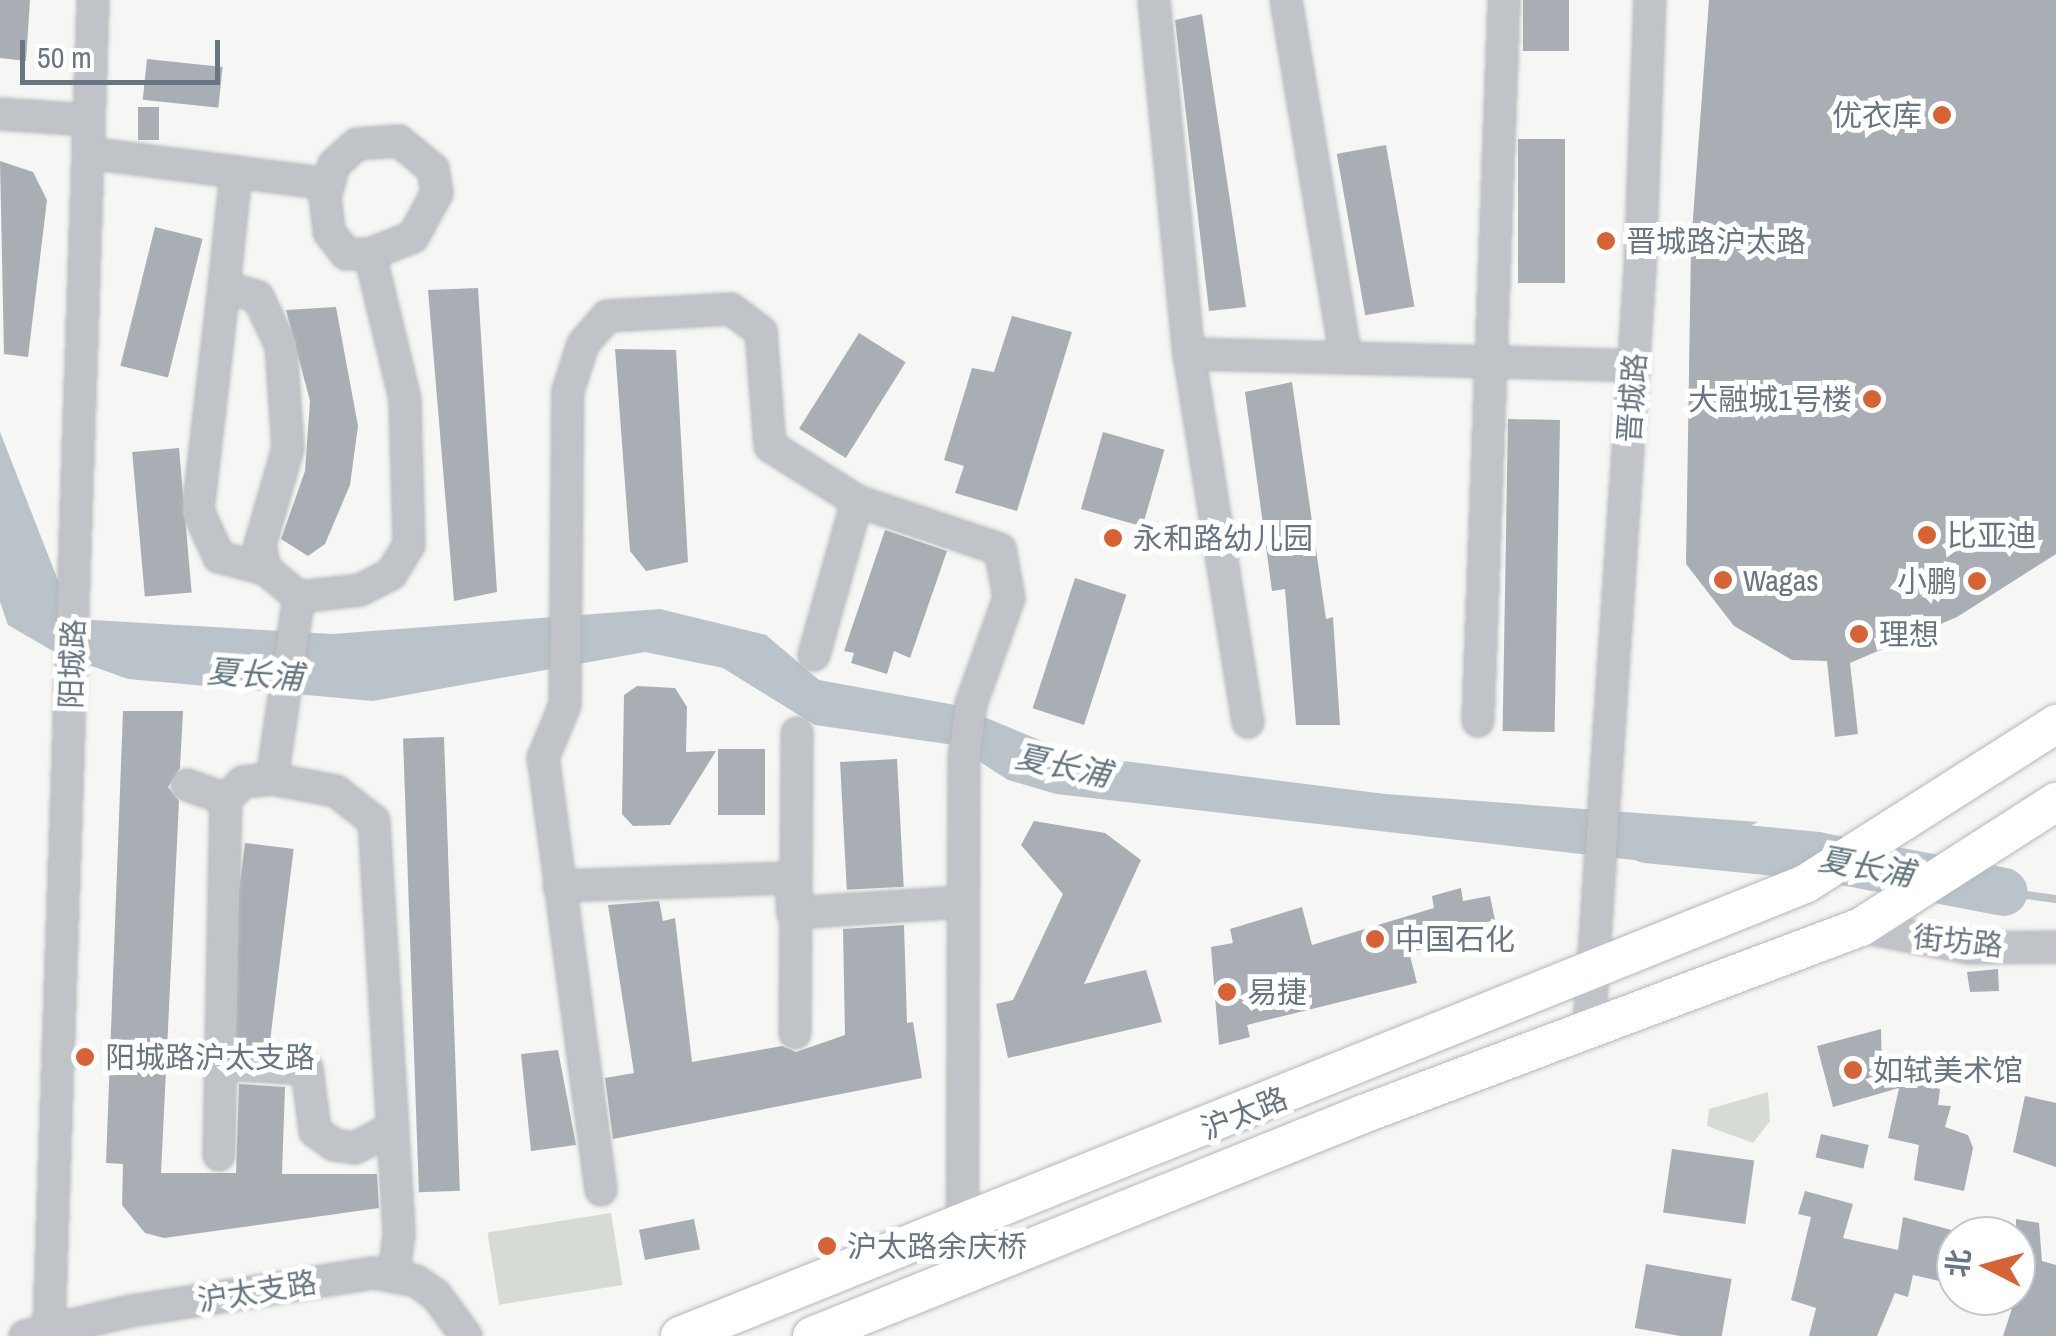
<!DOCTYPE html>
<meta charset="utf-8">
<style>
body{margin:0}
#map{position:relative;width:2056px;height:1336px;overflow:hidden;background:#f6f6f4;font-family:"Archivo Narrow","Noto Sans SC",sans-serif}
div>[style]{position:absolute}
.green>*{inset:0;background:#d6dbd3;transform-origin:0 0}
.water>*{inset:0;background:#bac3c9}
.stream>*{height:8px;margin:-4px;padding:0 4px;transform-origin:4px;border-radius:4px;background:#bac3c9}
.river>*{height:48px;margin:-24px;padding:0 24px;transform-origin:24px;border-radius:24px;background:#bac3c9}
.building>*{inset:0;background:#a8aeb4;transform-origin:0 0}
.roads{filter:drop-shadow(0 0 2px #b4b7bb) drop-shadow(0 0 2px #b4b7bb)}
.minor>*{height:30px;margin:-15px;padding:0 15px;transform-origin:15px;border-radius:15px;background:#c0c3c7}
.major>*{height:38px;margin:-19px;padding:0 19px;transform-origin:19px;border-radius:19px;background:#fff}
.dots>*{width:28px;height:28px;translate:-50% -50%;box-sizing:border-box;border:5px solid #fff;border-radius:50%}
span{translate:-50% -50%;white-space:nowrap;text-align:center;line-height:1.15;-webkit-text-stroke:10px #fff;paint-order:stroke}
.poi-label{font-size:30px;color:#687582}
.right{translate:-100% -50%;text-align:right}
.left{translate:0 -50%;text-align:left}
.street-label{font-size:30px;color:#687582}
.water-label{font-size:32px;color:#63767f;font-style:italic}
.north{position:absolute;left:1936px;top:1216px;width:100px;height:100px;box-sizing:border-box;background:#fff;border:2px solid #c3c8cd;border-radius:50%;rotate:276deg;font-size:28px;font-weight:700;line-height:40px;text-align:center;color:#687582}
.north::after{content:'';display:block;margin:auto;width:35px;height:45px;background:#d76233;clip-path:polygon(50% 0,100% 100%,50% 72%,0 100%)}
.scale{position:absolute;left:20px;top:40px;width:200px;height:45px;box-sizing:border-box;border:5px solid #687582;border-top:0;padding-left:12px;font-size:30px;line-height:35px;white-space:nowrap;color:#687582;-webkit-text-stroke:8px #fff;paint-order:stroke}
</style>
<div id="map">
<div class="green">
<i style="clip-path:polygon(1768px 1092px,1770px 1121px,1753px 1143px,1707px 1126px,1709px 1109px)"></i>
<i style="left:611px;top:1213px;width:73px;height:125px;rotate:81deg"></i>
</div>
<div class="water">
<i style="clip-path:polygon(0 432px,63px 593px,92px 620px,333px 634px,660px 609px,766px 635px,819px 680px,955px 705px,1076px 755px,1385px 794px,1758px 822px,1668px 864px,1056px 794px,1008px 780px,954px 745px,815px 725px,723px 668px,645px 652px,373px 701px,128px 679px,58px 654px,8px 625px,0 602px)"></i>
</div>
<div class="stream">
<i style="left:2004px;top:892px;width:52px;rotate:7.7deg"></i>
</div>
<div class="river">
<i style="left:1647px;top:839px;width:171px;rotate:5.7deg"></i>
<i style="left:1817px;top:856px;width:190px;rotate:10.9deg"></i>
</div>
<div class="building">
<i style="clip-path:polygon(0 0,30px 0,26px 61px,0 58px)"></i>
<i style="left:1523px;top:0;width:46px;height:51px"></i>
<i style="clip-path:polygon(1709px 0,2056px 0,2056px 554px,1957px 617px,1850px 663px,1858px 734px,1835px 737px,1827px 661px,1792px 660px,1734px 626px,1686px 564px,1691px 245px)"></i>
<i style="clip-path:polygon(1202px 14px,1246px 307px,1209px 311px,1175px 20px)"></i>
<i style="left:147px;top:59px;width:76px;height:41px;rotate:6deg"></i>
<i style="left:138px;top:107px;width:21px;height:33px"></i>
<i style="left:1518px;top:139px;width:47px;height:144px"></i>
<i style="left:1386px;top:145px;width:164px;height:50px;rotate:80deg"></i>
<i style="clip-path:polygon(0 161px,33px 172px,47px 200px,28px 357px,4px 354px)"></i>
<i style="left:155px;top:227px;width:49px;height:143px;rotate:14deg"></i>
<i style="clip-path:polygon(478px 288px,497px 592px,454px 601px,428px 290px)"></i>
<i style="clip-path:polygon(336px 307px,358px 426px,350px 485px,325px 544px,308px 556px,281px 539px,305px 471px,310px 401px,286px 310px)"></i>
<i style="clip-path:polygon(1012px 316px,1072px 332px,1017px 511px,955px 493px,964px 466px,944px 460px,972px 368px,994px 372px)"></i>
<i style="left:859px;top:333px;width:55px;height:113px;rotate:32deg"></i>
<i style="clip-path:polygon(615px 349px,676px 350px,688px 562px,646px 571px,630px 551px)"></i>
<i style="clip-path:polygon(1292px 382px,1326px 619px,1333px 617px,1340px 725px,1296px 725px,1285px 589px,1272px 591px,1245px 392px)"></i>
<i style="left:1560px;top:420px;width:312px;height:52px;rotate:91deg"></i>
<i style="left:1103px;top:432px;width:64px;height:80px;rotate:16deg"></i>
<i style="left:179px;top:448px;width:145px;height:47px;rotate:85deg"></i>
<i style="clip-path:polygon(885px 530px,947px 551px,910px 658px,894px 651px,887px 674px,851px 663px,854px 653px,844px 651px)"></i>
<i style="left:1075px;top:578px;width:54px;height:137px;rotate:18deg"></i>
<i style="clip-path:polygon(637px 686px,675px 688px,687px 707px,686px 752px,716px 751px,670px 825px,633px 826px,622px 814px,624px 695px)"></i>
<i style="clip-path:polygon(123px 711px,183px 711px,180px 768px,168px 787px,179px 801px,161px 1173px,236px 1173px,239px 1084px,285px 1087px,282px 1174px,377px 1174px,379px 1208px,164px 1238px,145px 1233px,122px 1205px,123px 1164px,106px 1163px)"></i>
<i style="left:444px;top:737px;width:454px;height:41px;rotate:88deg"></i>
<i style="left:765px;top:749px;width:66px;height:47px;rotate:90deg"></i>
<i style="left:897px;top:759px;width:128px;height:57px;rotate:87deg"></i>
<i style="clip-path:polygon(1034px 821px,1105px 833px,1141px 860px,1084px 984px,1146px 970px,1162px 1022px,1008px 1058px,996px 1004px,1013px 1000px,1063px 894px,1021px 845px)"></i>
<i style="left:245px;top:843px;width:49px;height:203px;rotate:7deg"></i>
<i style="clip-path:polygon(1461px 888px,1463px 901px,1490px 896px,1495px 920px,1471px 926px,1473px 939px,1409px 952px,1417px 983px,1247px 1025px,1250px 1037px,1219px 1045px,1211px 947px,1233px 943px,1230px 929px,1302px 907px,1312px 945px,1434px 908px,1432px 896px)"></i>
<i style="clip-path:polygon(659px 901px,663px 921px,675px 918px,692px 1062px,782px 1046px,796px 1052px,845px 1035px,843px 929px,904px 925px,907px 1023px,913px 1022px,922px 1078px,613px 1139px,605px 1078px,634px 1073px,608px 905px)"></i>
<i style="clip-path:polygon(1998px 969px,1999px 991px,1970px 992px,1967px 972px)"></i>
<i style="clip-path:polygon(1881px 1029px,1882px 1075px,1940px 1089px,1938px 1105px,1951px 1106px,1945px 1127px,1968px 1135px,1973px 1148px,1964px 1191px,1914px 1180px,1919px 1145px,1888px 1138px,1899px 1088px,1833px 1107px,1817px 1046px)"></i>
<i style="clip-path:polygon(558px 1050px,576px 1145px,531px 1151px,521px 1054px)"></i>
<i style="clip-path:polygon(2025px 1096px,2056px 1103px,2056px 1167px,2013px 1152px)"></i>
<i style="left:1821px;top:1134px;width:49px;height:24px;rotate:13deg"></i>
<i style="left:1672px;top:1149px;width:83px;height:64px;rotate:8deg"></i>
<i style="clip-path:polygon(1805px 1191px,1853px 1204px,1843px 1238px,1898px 1250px,1903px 1217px,1955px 1231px,1944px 1282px,1913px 1275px,1908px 1297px,1895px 1293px,1877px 1336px,1809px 1336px,1816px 1308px,1791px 1300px,1811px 1217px,1798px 1214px)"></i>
<i style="left:694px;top:1219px;width:31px;height:56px;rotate:79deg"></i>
<i style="clip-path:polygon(2016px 1219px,2039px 1223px,2042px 1261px,2056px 1265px,2056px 1336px,2003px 1336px,2016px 1296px)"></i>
<i style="left:1646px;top:1264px;width:87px;height:65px;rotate:10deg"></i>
</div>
<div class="roads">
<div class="minor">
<i style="left:1154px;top:0;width:356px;rotate:84.4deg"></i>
<i style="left:1189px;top:354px;width:445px;rotate:1.5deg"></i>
<i style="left:1286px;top:0;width:363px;rotate:80.5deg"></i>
<i style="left:0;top:114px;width:89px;rotate:3.9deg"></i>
<i style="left:88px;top:153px;width:243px;rotate:7.3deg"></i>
<i style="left:224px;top:287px;width:116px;rotate:-84deg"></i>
<i style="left:1189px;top:354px;width:373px;rotate:80.9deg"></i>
<i style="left:265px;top:569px;width:48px;rotate:-165.4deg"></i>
<i style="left:219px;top:557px;width:51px;rotate:-114.5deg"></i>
<i style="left:198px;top:511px;width:226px;rotate:-83.4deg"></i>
<i style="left:224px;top:287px;width:35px;rotate:16deg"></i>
<i style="left:258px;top:297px;width:54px;rotate:64.9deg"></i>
<i style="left:281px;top:346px;width:102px;rotate:86.1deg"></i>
<i style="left:288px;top:448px;width:101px;rotate:106.1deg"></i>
<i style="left:260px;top:545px;width:25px;rotate:78deg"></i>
<i style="left:265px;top:569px;width:44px;rotate:39.5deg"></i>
<i style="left:814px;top:655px;width:160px;rotate:-74.4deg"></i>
<i style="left:1478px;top:721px;width:721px;rotate:-87.93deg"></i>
<i style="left:272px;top:779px;width:184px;rotate:-81.6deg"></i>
<i style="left:299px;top:597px;width:61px;rotate:-6.5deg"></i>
<i style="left:360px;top:590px;width:35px;rotate:-27deg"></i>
<i style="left:391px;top:574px;width:34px;rotate:-58deg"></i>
<i style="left:409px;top:545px;width:146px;rotate:-91.6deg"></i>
<i style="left:405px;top:399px;width:149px;rotate:-103.6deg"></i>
<i style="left:370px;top:254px;width:46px;rotate:-21.6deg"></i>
<i style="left:413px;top:237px;width:50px;rotate:-61.4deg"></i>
<i style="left:437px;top:193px;width:24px;rotate:-99deg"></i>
<i style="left:433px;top:169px;width:44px;rotate:-140.5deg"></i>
<i style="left:399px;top:141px;width:42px;rotate:175.9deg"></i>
<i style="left:357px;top:144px;width:31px;rotate:138deg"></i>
<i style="left:334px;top:165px;width:33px;rotate:106deg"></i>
<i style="left:325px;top:197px;width:35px;rotate:83deg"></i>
<i style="left:329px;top:232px;width:28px;rotate:52deg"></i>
<i style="left:346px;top:254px;width:24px"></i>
<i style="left:187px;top:785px;width:41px;rotate:19.7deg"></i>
<i style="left:559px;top:886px;width:232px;rotate:-2deg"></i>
<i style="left:791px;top:878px;width:35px;rotate:87deg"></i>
<i style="left:793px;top:913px;width:170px;rotate:-3.7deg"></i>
<i style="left:1861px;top:927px;width:111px;rotate:10.9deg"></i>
<i style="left:1970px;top:948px;width:86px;rotate:-0.7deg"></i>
<i style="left:1589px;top:1029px;width:762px;rotate:-86.16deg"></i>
<i style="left:1640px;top:269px;width:269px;rotate:-87.9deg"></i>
<i style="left:795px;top:1033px;width:300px;rotate:-89.6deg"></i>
<i style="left:221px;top:1064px;width:86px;rotate:3.3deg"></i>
<i style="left:307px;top:1069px;width:63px;rotate:82.6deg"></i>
<i style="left:315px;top:1131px;width:24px;rotate:36deg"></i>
<i style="left:334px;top:1145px;width:21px;rotate:8deg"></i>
<i style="left:355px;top:1148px;width:38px;rotate:-28deg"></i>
<i style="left:219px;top:1155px;width:356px;rotate:-88.9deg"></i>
<i style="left:226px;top:799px;width:24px;rotate:-45deg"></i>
<i style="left:243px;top:782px;width:29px;rotate:-6deg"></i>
<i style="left:272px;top:779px;width:65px;rotate:10.6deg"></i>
<i style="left:336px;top:791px;width:48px;rotate:38.3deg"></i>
<i style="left:374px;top:821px;width:414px;rotate:86.5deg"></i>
<i style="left:399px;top:1234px;width:40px;rotate:97.1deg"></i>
<i style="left:601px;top:1190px;width:436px;rotate:-97.6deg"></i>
<i style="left:543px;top:758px;width:57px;rotate:-67.5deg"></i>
<i style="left:565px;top:705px;width:314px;rotate:-89.5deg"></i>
<i style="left:568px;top:391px;width:49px;rotate:-72.3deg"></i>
<i style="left:583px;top:344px;width:37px;rotate:-49deg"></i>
<i style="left:607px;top:316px;width:124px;rotate:-3.2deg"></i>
<i style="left:731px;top:309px;width:38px;rotate:37deg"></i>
<i style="left:761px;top:332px;width:114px;rotate:85.5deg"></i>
<i style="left:770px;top:446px;width:103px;rotate:32.3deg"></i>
<i style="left:857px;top:501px;width:151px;rotate:18.6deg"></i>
<i style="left:1000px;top:549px;width:50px;rotate:79.6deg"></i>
<i style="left:1009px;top:598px;width:113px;rotate:109.7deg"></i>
<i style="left:971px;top:704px;width:54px;rotate:97.4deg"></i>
<i style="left:964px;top:758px;width:467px;rotate:90.2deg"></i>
<i style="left:49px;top:1328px;width:1329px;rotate:-88.1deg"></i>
<i style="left:25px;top:1336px;width:109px;rotate:-13.3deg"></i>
<i style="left:131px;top:1311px;width:246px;rotate:-8.9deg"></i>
<i style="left:374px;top:1273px;width:43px;rotate:10.8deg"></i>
<i style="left:416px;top:1281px;width:24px;rotate:35deg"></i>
<i style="left:436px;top:1295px;width:51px;rotate:53.8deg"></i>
</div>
<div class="major">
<i style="left:680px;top:1336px;width:1212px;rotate:-21.89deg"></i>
<i style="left:1805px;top:884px;width:298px;rotate:-32.5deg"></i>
<i style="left:812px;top:1336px;width:594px;rotate:-21.94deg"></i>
<i style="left:1363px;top:1114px;width:532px;rotate:-20.58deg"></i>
<i style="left:1861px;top:927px;width:232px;rotate:-32.7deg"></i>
</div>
</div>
<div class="dots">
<i style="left:1942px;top:115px;background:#d76233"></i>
<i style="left:1606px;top:241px;background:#d76233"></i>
<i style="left:1872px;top:399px;background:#d76233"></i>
<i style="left:1927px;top:535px;background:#d76233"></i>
<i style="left:1113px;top:538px;background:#d76233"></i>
<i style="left:1723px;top:580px;background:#d76233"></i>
<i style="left:1977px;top:581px;background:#d76233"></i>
<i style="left:1859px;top:634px;background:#d76233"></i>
<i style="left:1375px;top:939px;background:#d76233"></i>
<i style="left:1227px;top:992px;background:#d76233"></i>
<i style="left:85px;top:1057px;background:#d76233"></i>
<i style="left:1853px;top:1070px;background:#d76233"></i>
<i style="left:827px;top:1246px;background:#d76233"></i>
</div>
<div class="poi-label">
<span class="right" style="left:1922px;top:115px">优衣库</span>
<span class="left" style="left:1626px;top:241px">晋城路沪太路</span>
<span class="right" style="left:1852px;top:399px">大融城1号楼</span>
<span class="left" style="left:1947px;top:535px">比亚迪</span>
<span class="left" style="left:1133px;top:538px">永和路幼儿园</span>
<span class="left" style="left:1743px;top:580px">Wagas</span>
<span class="right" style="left:1957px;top:581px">小鹏</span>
<span class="left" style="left:1879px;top:634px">理想</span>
<span class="left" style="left:1395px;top:939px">中国石化</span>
<span class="left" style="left:1247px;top:992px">易捷</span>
<span class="left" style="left:105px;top:1057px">阳城路沪太支路</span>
<span class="left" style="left:1873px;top:1070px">如轼美术馆</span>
<span class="left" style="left:847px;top:1246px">沪太路余庆桥</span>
</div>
<div class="street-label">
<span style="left:1632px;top:398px;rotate:-86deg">晋城路</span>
<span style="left:72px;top:664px;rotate:-88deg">阳城路</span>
<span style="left:1958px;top:941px;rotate:6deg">街坊路</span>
<span style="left:1244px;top:1113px;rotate:-22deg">沪太路</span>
<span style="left:257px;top:1291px;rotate:-9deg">沪太支路</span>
</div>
<div class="water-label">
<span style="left:255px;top:675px;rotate:4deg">夏长浦</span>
<span style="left:1063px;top:766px;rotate:12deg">夏长浦</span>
<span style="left:1866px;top:867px;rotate:10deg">夏长浦</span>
</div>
<div class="north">北</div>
<div class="scale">50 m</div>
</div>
